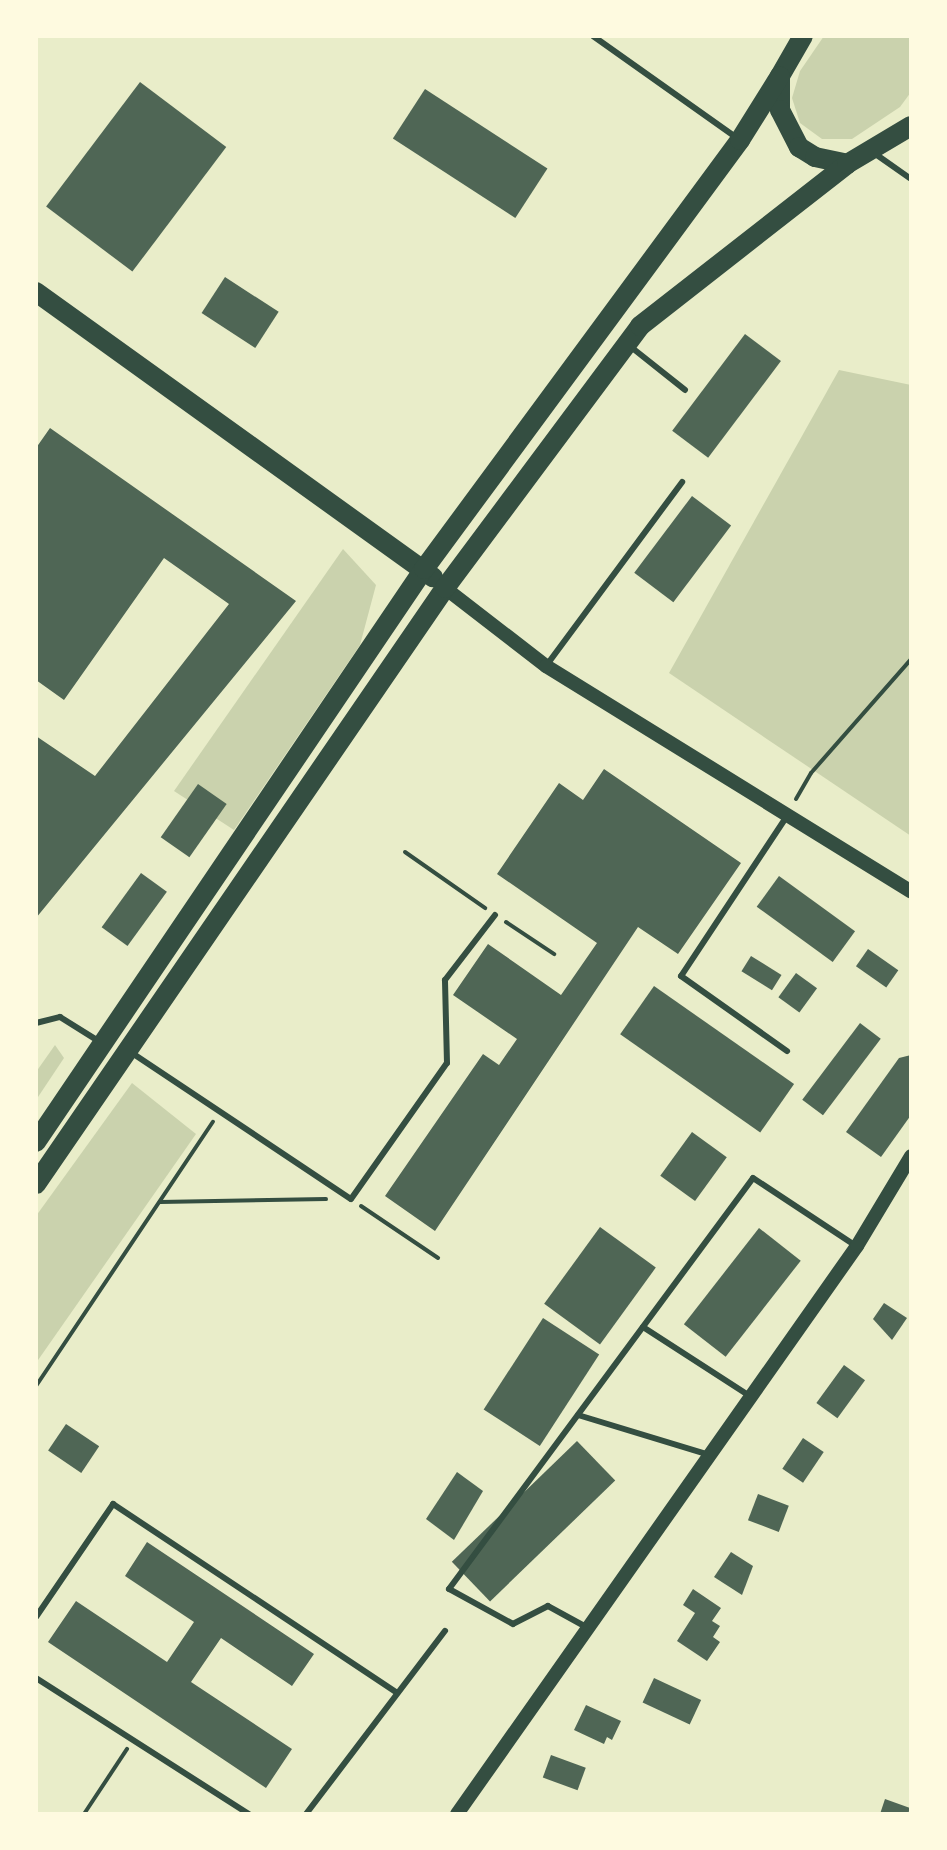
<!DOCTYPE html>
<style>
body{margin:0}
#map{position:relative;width:947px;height:1850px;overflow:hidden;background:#e9edc9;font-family:"Noto Serif",serif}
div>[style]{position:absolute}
.green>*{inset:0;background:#cad2ad}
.building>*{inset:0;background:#4f6655;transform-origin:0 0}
.path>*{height:4px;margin:-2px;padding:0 2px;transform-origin:2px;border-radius:2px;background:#344e41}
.service>*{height:6px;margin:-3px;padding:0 3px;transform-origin:3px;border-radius:3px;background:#344e41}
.tertiary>*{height:14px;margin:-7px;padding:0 7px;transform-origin:7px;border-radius:7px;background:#344e41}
.primary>*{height:20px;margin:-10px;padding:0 10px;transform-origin:10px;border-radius:10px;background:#344e41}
span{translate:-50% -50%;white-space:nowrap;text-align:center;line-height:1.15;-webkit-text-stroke:6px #fefae0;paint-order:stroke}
.frame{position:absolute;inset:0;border:38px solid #fefae0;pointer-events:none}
</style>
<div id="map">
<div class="green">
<i style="clip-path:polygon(824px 36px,911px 36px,911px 92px,900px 107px,852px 139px,822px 139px,800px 123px,792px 98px,800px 71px)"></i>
<i style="clip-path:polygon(839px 370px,911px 385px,911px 836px,669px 673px)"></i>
<i style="clip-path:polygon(343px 549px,376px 585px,360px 645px,234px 830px,174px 791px)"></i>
<i style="clip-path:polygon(55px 1045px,64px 1058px,36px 1100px,36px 1072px)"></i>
<i style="clip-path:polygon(132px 1083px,196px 1134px,36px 1363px,36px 1216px)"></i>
</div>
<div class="building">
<i style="left:140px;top:82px;width:108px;height:156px;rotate:37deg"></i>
<i style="left:425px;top:89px;width:146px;height:59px;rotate:33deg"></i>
<i style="left:225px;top:277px;width:64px;height:43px;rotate:33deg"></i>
<i style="left:745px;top:334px;width:45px;height:121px;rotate:37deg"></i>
<i style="clip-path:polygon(50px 428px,296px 601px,36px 918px,36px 736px,95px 776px,229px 604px,164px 558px,64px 700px,36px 680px,36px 448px)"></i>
<i style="left:692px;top:496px;width:49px;height:96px;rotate:37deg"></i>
<i style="clip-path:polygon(604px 769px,741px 863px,678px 954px,638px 927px,435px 1231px,385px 1196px,483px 1054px,499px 1065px,517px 1039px,453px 995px,488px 944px,561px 995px,597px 943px,497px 874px,559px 783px,583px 800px)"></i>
<i style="left:198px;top:784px;width:35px;height:65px;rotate:35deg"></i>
<i style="left:141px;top:873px;width:32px;height:67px;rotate:36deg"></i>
<i style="left:779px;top:876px;width:94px;height:38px;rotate:36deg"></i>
<i style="left:868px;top:949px;width:37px;height:21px;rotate:35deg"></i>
<i style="left:751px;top:956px;width:36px;height:18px;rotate:32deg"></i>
<i style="left:796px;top:973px;width:26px;height:30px;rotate:36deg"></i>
<i style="left:654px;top:986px;width:171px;height:59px;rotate:35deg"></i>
<i style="left:860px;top:1023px;width:26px;height:96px;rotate:37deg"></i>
<i style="clip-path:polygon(911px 1055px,911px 1115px,881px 1157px,846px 1132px,899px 1058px)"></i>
<i style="left:692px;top:1132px;width:43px;height:54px;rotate:36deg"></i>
<i style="left:600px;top:1227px;width:69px;height:95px;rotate:36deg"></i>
<i style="left:759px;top:1228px;width:53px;height:122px;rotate:38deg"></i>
<i style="clip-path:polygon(884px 1303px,907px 1318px,892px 1340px,873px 1319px)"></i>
<i style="left:543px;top:1318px;width:67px;height:109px;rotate:33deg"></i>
<i style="left:844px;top:1365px;width:26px;height:47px;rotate:36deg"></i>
<i style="left:66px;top:1424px;width:40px;height:32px;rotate:34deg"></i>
<i style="left:803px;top:1438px;width:25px;height:37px;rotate:34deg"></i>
<i style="left:577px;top:1441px;width:55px;height:174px;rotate:46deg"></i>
<i style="clip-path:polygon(457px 1472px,483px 1491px,454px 1540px,426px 1519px)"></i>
<i style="left:758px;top:1494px;width:33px;height:28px;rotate:21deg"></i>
<i style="clip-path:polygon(147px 1542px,314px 1654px,292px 1686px,221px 1638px,191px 1682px,292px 1749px,266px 1788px,48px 1642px,76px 1601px,167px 1662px,194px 1622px,125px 1576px)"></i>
<i style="clip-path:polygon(731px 1552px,753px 1566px,742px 1595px,714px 1577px)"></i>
<i style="clip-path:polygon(693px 1589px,721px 1608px,712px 1621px,720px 1626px,713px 1637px,720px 1642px,707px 1661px,677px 1641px,695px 1613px,683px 1605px)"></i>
<i style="left:654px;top:1678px;width:52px;height:27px;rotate:25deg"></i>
<i style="clip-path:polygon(586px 1705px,621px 1721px,612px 1740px,607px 1737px,604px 1744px,574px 1730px)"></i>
<i style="left:551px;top:1755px;width:37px;height:24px;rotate:20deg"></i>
<i style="clip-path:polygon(885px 1799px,910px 1808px,908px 1814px,880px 1814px)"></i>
</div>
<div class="path">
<i style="left:796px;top:799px;width:30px;rotate:-60deg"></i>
<i style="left:811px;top:773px;width:152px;rotate:-48.7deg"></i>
<i style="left:405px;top:852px;width:98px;rotate:35deg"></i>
<i style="left:506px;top:922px;width:58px;rotate:33.7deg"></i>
<i style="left:160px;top:1202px;width:166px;rotate:-1deg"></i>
<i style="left:361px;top:1206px;width:93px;rotate:34deg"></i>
<i style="left:36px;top:1386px;width:318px;rotate:-56.2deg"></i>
<i style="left:84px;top:1814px;width:78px;rotate:-56.5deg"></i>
</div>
<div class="service">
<i style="left:593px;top:36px;width:176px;rotate:35.3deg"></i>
<i style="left:874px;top:153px;width:45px;rotate:35.1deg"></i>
<i style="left:631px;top:347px;width:69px;rotate:38.5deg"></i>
<i style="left:546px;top:666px;width:229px;rotate:-53.5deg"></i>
<i style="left:787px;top:816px;width:192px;rotate:123.5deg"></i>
<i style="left:681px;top:976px;width:130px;rotate:35.3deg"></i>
<i style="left:36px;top:1023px;width:25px;rotate:-14deg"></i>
<i style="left:60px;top:1017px;width:47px;rotate:32deg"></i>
<i style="left:132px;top:1053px;width:263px;rotate:33.7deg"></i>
<i style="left:351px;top:1199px;width:166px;rotate:-54.8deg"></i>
<i style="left:447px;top:1063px;width:83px;rotate:-91.4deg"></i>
<i style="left:445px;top:980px;width:82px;rotate:-52.4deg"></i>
<i style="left:643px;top:1327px;width:129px;rotate:32.9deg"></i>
<i style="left:578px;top:1415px;width:138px;rotate:16.9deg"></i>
<i style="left:36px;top:1617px;width:137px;rotate:-55.7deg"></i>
<i style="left:113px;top:1504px;width:340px;rotate:33.6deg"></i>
<i style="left:588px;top:1628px;width:46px;rotate:-151.2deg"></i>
<i style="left:548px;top:1606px;width:39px;rotate:153deg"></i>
<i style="left:513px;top:1624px;width:73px;rotate:-151.3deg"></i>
<i style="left:449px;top:1589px;width:511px;rotate:-53.51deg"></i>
<i style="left:753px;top:1178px;width:123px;rotate:33.4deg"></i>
<i style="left:36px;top:1678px;width:253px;rotate:32.6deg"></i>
<i style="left:306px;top:1814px;width:230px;rotate:-52.8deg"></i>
</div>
<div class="tertiary">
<i style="left:445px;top:588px;width:128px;rotate:37.7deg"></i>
<i style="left:546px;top:666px;width:429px;rotate:31.7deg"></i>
<i style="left:457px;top:1814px;width:695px;rotate:-54.85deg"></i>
<i style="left:857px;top:1246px;width:105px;rotate:-59deg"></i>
</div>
<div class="primary">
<i style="left:803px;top:36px;width:46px;rotate:119.9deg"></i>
<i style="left:780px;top:76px;width:34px;rotate:90deg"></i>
<i style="left:780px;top:110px;width:42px;rotate:62.8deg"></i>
<i style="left:799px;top:147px;width:19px;rotate:32deg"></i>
<i style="left:815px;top:157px;width:33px;rotate:12deg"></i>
<i style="left:36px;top:292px;width:489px;rotate:35.7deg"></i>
<i style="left:36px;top:1142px;width:692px;rotate:-55.9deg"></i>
<i style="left:424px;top:569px;width:533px;rotate:-53.62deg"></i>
<i style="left:740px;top:140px;width:75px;rotate:-58deg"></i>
<i style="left:36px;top:1184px;width:723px;rotate:-55.54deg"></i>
<i style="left:445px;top:588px;width:327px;rotate:-53.3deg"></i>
<i style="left:640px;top:326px;width:263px;rotate:-38deg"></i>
<i style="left:847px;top:164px;width:74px;rotate:-30.7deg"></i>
</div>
<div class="frame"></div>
</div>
